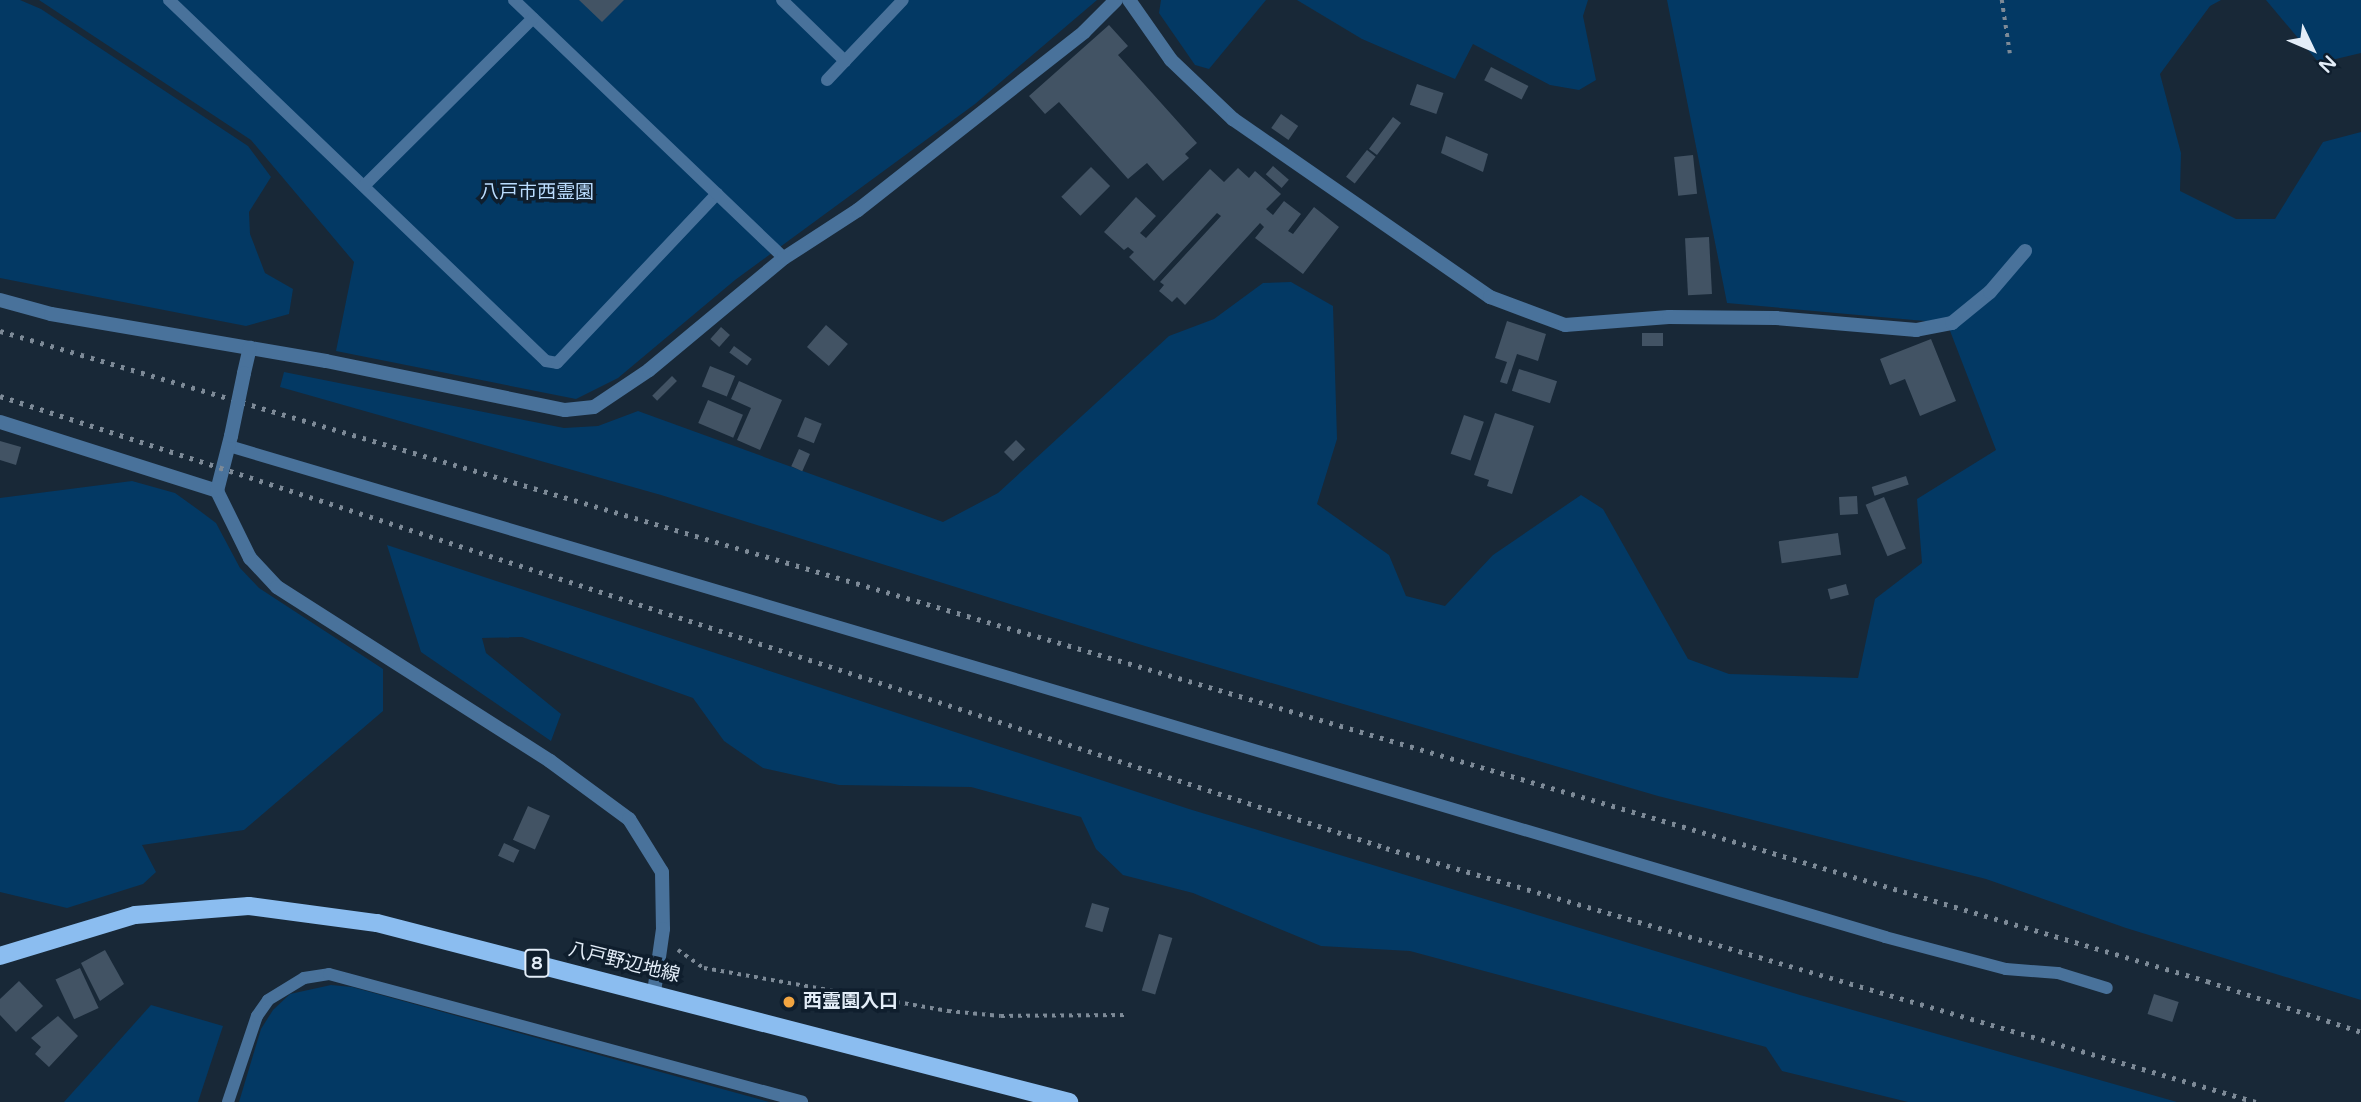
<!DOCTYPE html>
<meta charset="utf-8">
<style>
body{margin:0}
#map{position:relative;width:2361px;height:1102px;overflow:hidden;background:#182837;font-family:"Varela Round","Noto Sans JP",sans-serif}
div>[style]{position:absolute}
.green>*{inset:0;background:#033964}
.building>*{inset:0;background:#425364;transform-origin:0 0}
.path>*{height:3.5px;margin-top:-1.75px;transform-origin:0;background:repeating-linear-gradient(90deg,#7d8a97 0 3.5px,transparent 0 8.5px)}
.lane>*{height:12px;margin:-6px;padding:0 6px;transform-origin:6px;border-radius:6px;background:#49729b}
.street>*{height:14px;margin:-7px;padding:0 7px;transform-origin:7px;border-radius:7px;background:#49729b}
.primary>*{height:18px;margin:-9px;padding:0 9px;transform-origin:9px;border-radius:9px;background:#8bbdf0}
.rail>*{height:5px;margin-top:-2.5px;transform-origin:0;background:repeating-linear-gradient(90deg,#7d8a97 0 3.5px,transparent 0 10.5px)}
.street-bridge>*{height:14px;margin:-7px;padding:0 7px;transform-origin:7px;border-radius:7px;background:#49729b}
.dots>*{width:19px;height:19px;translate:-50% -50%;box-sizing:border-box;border:4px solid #0f1e2d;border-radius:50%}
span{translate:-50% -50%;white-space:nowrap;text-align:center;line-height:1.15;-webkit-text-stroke:7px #0f1e2d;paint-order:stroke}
.shield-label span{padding:2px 5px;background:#0f1e2d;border:2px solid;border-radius:5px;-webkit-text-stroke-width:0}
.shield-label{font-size:18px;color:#e3edf8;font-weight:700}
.park-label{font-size:19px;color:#bbdcfe}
.street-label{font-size:19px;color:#e3edf8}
.poi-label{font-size:19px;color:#e3edf8;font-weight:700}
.left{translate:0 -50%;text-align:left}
.north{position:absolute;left:2277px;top:14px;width:70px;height:70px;-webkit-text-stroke:5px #0f1e2d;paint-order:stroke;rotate:134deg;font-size:19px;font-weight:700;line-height:28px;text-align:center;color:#e3edf8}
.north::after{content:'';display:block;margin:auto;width:24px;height:32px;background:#e3edf8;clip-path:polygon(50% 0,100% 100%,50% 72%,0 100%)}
</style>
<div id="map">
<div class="green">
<i style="clip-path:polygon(0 0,20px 0,41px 9px,248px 146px,271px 177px,249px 212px,250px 234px,265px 273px,293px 289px,289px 314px,246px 326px,0 278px)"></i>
<i style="clip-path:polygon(39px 0,1097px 0,975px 104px,735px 280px,618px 378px,576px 399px,336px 351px,354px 262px,251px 140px)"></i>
<i style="clip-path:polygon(1161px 0,1266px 0,1209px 69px,1195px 65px,1159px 13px)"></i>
<i style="clip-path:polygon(1297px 0,1588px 0,1583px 16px,1596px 80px,1579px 90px,1550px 85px,1473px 44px,1455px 79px,1362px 39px)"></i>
<i style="clip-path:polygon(1667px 0,2221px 0,2210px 6px,2160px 74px,2181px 153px,2180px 191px,2236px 219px,2275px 219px,2323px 142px,2361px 132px,2361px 1000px,2126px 928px,1986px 879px,1658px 796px,1145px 646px,661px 495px,280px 387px,284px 372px,564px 428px,598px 426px,638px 411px,943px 522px,998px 493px,1169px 336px,1214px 319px,1263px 283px,1291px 282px,1333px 306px,1337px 439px,1317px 504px,1389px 555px,1406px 596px,1445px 606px,1493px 555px,1581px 495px,1603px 509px,1688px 659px,1729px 674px,1858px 678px,1875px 599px,1922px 563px,1917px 499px,1996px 450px,1947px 323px,1727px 303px)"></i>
<i style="clip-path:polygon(2266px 0,2361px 0,2361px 53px,2319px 63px)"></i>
<i style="clip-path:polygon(132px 481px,175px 493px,200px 511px,216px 523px,240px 568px,259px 588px,383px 669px,383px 711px,244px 830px,142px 845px,156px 872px,143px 884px,67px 908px,0 892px,0 498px)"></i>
<i style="clip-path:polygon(387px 545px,1189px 809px,1800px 995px,2177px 1102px,1908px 1102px,1782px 1071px,1766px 1047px,1410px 951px,1321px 946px,1193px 893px,1123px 875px,1096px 849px,1081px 817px,971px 787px,839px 785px,763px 768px,724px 741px,693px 698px,522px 637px,482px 638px,486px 653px,561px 714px,551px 741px,421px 652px)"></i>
<i style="clip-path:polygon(331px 985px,352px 987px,769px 1102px,239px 1102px,261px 1029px,273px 1010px,290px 994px)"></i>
<i style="clip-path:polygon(151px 1005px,223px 1026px,198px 1102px,64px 1102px)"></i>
</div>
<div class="building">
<i style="clip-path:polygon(579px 0,624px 0,602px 22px)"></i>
<i style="clip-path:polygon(1109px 25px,1128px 46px,1118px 55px,1197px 143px,1185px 154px,1189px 158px,1163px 181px,1147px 163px,1128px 179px,1059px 102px,1045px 114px,1029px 96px)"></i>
<i style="left:1491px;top:67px;width:42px;height:15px;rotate:27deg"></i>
<i style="left:1417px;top:84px;width:28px;height:22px;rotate:19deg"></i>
<i style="left:1281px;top:114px;width:21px;height:17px;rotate:35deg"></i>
<i style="left:1393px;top:117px;width:10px;height:40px;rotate:37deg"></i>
<i style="clip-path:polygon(1446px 136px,1488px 154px,1483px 172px,1441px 153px)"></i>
<i style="left:1367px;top:150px;width:11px;height:34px;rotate:38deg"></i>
<i style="left:1693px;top:155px;width:39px;height:19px;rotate:84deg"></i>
<i style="left:1273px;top:166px;width:21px;height:11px;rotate:41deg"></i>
<i style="left:1091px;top:167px;width:27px;height:42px;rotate:45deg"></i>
<i style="clip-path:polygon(1238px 168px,1249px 178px,1255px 171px,1281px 194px,1266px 209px,1273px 215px,1284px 201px,1301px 214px,1288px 231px,1293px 234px,1314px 207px,1339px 227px,1303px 274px,1255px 238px,1264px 227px,1260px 223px,1185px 305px,1177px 297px,1172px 302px,1159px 291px,1164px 285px,1160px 282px,1221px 216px,1217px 213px,1154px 281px,1129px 257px,1134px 252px,1128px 247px,1124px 250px,1104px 232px,1136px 197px,1156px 216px,1140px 233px,1146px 238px,1210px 169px,1224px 182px)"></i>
<i style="left:1709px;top:237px;width:57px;height:24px;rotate:87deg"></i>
<i style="clip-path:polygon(1507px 321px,1546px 334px,1538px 361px,1517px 354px,1507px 384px,1500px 382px,1507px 362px,1495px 358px)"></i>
<i style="left:826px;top:325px;width:29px;height:29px;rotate:41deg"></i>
<i style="left:721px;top:327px;width:12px;height:16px;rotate:42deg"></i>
<i style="left:1663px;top:333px;width:13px;height:21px;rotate:90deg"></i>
<i style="clip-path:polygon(1931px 339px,1956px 401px,1920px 416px,1905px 379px,1890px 385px,1880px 359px)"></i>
<i style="left:734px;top:346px;width:22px;height:8px;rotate:36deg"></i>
<i style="left:710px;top:366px;width:27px;height:22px;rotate:22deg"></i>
<i style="left:1519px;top:369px;width:40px;height:23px;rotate:18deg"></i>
<i style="left:672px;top:376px;width:7px;height:28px;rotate:45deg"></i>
<i style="clip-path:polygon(739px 381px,782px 400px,760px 450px,737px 440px,751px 408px,731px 399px)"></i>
<i style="left:708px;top:400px;width:38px;height:25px;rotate:23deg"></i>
<i style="clip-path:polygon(1495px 413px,1534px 426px,1512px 494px,1487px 486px,1489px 480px,1474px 475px)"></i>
<i style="left:1464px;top:415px;width:21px;height:41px;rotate:19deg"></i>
<i style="left:805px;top:417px;width:18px;height:21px;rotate:22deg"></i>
<i style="left:1016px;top:440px;width:13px;height:17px;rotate:45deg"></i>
<i style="clip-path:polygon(0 441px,21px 447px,16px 465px,0 460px)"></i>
<i style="left:799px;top:449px;width:12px;height:19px;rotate:24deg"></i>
<i style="left:1906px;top:476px;width:9px;height:36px;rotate:72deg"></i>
<i style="left:1857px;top:496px;width:18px;height:18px;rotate:87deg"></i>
<i style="left:1884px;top:497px;width:56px;height:20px;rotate:67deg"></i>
<i style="left:1838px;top:533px;width:22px;height:60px;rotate:82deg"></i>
<i style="left:1846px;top:584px;width:11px;height:19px;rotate:75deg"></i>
<i style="left:528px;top:806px;width:24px;height:37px;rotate:24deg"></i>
<i style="left:504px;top:843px;width:17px;height:14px;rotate:25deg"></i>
<i style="left:1092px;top:903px;width:18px;height:25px;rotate:16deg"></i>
<i style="left:1159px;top:934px;width:14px;height:59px;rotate:17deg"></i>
<i style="clip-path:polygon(105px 950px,124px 984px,100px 1001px,81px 963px)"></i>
<i style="left:80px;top:968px;width:44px;height:27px;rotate:65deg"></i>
<i style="clip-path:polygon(19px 981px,43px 1006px,16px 1032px,0 1015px,0 999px)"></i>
<i style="left:2154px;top:994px;width:26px;height:21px;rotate:18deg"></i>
<i style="clip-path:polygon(58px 1016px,78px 1036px,49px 1067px,35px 1054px,41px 1047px,31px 1038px)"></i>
</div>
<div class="path">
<i style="left:2002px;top:0;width:54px;rotate:81.4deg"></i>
<i style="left:678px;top:950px;width:32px;rotate:35deg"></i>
<i style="left:704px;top:968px;width:248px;rotate:10deg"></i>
<i style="left:948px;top:1011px;width:53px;rotate:5.4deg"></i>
<i style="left:1001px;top:1016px;width:127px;rotate:-0.5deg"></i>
</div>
<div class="lane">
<i style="left:169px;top:0;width:522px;rotate:43.76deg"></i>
<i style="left:546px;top:361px;width:11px;rotate:10deg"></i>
<i style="left:557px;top:363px;width:233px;rotate:-46.6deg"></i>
<i style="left:514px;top:0;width:373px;rotate:43.7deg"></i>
<i style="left:782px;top:0;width:88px;rotate:44.1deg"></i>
<i style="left:827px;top:80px;width:110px;rotate:-46.5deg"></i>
<i style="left:364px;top:186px;width:238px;rotate:-44.8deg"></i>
<i style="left:229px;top:446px;width:1727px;rotate:16.51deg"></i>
<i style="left:1885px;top:937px;width:125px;rotate:14.8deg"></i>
<i style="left:2006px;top:969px;width:52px;rotate:4.4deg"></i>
<i style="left:2058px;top:973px;width:51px;rotate:17deg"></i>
<i style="left:228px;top:1102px;width:91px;rotate:-71.4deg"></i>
<i style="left:257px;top:1016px;width:19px;rotate:-55deg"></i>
<i style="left:268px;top:1000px;width:42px;rotate:-31.4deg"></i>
<i style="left:304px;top:978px;width:25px;rotate:-9deg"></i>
<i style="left:329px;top:974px;width:490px;rotate:15.1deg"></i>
</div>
<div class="street">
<i style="left:1129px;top:0;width:73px;rotate:55deg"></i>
<i style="left:1171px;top:60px;width:86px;rotate:43.6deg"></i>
<i style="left:1233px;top:119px;width:313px;rotate:34.7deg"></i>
<i style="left:1490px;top:297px;width:80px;rotate:20.5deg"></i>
<i style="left:1565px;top:325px;width:104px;rotate:-4.4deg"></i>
<i style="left:1669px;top:317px;width:107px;rotate:0.5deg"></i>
<i style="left:1776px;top:318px;width:141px;rotate:4.9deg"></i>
<i style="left:1916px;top:330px;width:37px;rotate:-11deg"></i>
<i style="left:1952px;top:323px;width:49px;rotate:-39.2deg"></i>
<i style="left:1990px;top:292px;width:54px;rotate:-49.5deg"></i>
<i style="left:0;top:300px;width:53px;rotate:15.4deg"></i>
<i style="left:51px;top:314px;width:279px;rotate:9.7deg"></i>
<i style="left:326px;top:361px;width:244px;rotate:11.6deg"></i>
<i style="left:565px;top:410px;width:29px;rotate:-6deg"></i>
<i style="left:594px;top:407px;width:66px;rotate:-33.9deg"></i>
<i style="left:649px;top:370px;width:175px;rotate:-39.7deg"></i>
<i style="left:784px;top:258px;width:88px;rotate:-33deg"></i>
<i style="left:858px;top:210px;width:288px;rotate:-38.2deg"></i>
<i style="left:1084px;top:32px;width:45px;rotate:-45deg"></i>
<i style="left:244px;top:373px;width:26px;rotate:-77deg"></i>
<i style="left:0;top:422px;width:228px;rotate:17.6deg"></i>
<i style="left:217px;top:491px;width:75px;rotate:63.8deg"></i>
<i style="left:250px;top:558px;width:40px;rotate:47deg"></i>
<i style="left:277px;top:587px;width:324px;rotate:32.5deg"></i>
<i style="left:550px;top:761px;width:98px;rotate:36.3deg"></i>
<i style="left:629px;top:819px;width:62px;rotate:58.1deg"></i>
<i style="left:662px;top:872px;width:57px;rotate:89deg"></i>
<i style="left:663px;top:929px;width:64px;rotate:98.1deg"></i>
<i style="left:217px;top:491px;width:57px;rotate:-75.7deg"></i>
</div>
<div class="primary">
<i style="left:0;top:956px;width:141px;rotate:-16.9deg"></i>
<i style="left:135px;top:915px;width:114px;rotate:-4.5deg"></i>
<i style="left:249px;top:906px;width:129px;rotate:7.6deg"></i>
<i style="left:377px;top:923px;width:715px;rotate:14.5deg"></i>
</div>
<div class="rail">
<i style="left:0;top:331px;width:2301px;rotate:16.41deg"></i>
<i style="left:2207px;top:981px;width:162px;rotate:18.3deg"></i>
<i style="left:0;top:396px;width:1458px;rotate:18.06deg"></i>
<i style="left:1386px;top:848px;width:906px;rotate:16.28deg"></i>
</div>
<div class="street-bridge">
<i style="left:231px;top:436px;width:64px;rotate:-78.3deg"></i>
</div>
<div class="dots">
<i style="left:789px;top:1002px;background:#f2a541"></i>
</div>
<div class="shield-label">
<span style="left:537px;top:963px">8</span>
</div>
<div class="park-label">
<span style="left:537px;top:193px">八戸市西霊園</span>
</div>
<div class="street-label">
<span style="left:624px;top:963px;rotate:14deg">八戸野辺地線</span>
</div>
<div class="poi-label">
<span class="left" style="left:803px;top:1002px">西霊園入口</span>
</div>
<div class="north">N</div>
</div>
